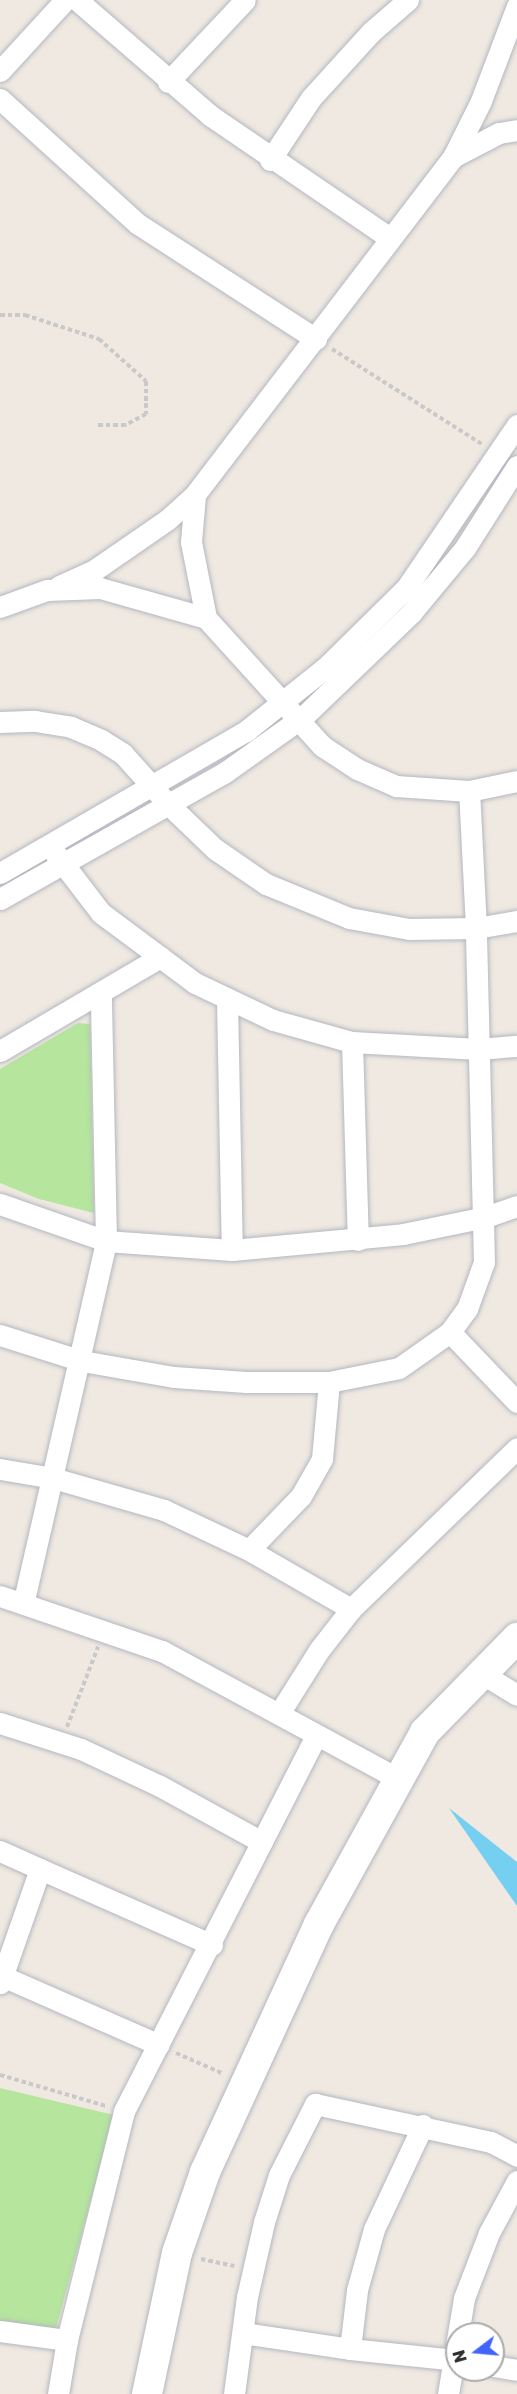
<!DOCTYPE html>
<style>
body{margin:0}
#map{position:relative;width:517px;height:2394px;overflow:hidden;background:#efe9e1;font-family:"Golos Text",sans-serif}
div>[style]{position:absolute}
.green>*{inset:0;background:#b6e59e}
.water>*{inset:0;background:#75cff0}
.path>*{height:4px;margin-top:-2px;transform-origin:0;background:repeating-linear-gradient(90deg,#c9c9c9 0 4.5px,transparent 0 7.5px)}
.roads{filter:drop-shadow(0 0 2px #b4b7c1) drop-shadow(0 0 2px #b4b7c1)}
.street>*{height:21px;margin:-10.5px;padding:0 10.5px;transform-origin:10.5px;border-radius:10.5px;background:#fff}
.secondary>*{height:30px;margin:-15px;padding:0 15px;transform-origin:15px;border-radius:15px;background:#fff}
span{translate:-50% -50%;white-space:nowrap;text-align:center;line-height:1.15;-webkit-text-stroke:6px #fff;paint-order:stroke}
.north{position:absolute;left:445px;top:2322px;width:60px;height:60px;box-sizing:border-box;background:#fff;border:2px solid #ababab;border-radius:50%;rotate:254deg;font-size:16px;font-weight:700;line-height:24px;text-align:center;color:#2e2e2e}
.north::after{content:'';display:block;margin:auto;width:21px;height:27px;background:#4264fb;clip-path:polygon(50% 0,100% 100%,50% 72%,0 100%)}
</style>
<div id="map">
<div class="green">
<i style="clip-path:polygon(78px 1023px,90px 1024px,94px 1213px,39px 1199px,0 1183px,0 1069px)"></i>
<i style="clip-path:polygon(0 2088px,114px 2115px,55px 2332px,0 2323px)"></i>
</div>
<div class="water">
<i style="clip-path:polygon(449px 1808px,517px 1862px,517px 1906px)"></i>
</div>
<div class="path">
<i style="left:0;top:315px;width:25px"></i>
<i style="left:25px;top:315px;width:78px;rotate:18deg"></i>
<i style="left:99px;top:339px;width:63px;rotate:41.8deg"></i>
<i style="left:146px;top:381px;width:33px;rotate:90deg"></i>
<i style="left:146px;top:414px;width:24px;rotate:152deg"></i>
<i style="left:125px;top:425px;width:28px;rotate:180deg"></i>
<i style="left:332px;top:349px;width:179px;rotate:32.4deg"></i>
<i style="left:67px;top:1727px;width:86px;rotate:-68.8deg"></i>
<i style="left:176px;top:2053px;width:52px;rotate:23.6deg"></i>
<i style="left:0;top:2075px;width:110px;rotate:16.3deg"></i>
<i style="left:201px;top:2259px;width:34px;rotate:12deg"></i>
</div>
<div class="roads">
<div class="street">
<i style="left:77px;top:0;width:177px;rotate:40.9deg"></i>
<i style="left:211px;top:116px;width:217px;rotate:34.3deg"></i>
<i style="left:517px;top:6px;width:102px;rotate:110.8deg"></i>
<i style="left:481px;top:101px;width:63px;rotate:116.6deg"></i>
<i style="left:453px;top:157px;width:425px;rotate:127.4deg"></i>
<i style="left:195px;top:495px;width:47px;rotate:94.9deg"></i>
<i style="left:191px;top:542px;width:77px;rotate:78.8deg"></i>
<i style="left:206px;top:618px;width:173px;rotate:47.8deg"></i>
<i style="left:322px;top:746px;width:42px;rotate:33.3deg"></i>
<i style="left:357px;top:769px;width:43px;rotate:23.6deg"></i>
<i style="left:396px;top:786px;width:73px;rotate:3.9deg"></i>
<i style="left:469px;top:791px;width:49px;rotate:-11.8deg"></i>
<i style="left:0;top:71px;width:96px;rotate:-47.5deg"></i>
<i style="left:168px;top:82px;width:112px;rotate:-46.8deg"></i>
<i style="left:0;top:99px;width:186px;rotate:42.2deg"></i>
<i style="left:138px;top:224px;width:212px;rotate:32.9deg"></i>
<i style="left:453px;top:157px;width:52px;rotate:-27.6deg"></i>
<i style="left:499px;top:133px;width:18px;rotate:-9deg"></i>
<i style="left:270px;top:160px;width:74px;rotate:-56.5deg"></i>
<i style="left:311px;top:98px;width:89px;rotate:-47.7deg"></i>
<i style="left:371px;top:32px;width:49px;rotate:-40.9deg"></i>
<i style="left:59px;top:586px;width:37px;rotate:-24deg"></i>
<i style="left:93px;top:571px;width:90px;rotate:-34.6deg"></i>
<i style="left:167px;top:520px;width:38px;rotate:-42deg"></i>
<i style="left:0;top:607px;width:50px;rotate:-19.9deg"></i>
<i style="left:47px;top:590px;width:53px;rotate:-2.2deg"></i>
<i style="left:100px;top:588px;width:110px;rotate:15.8deg"></i>
<i style="left:0;top:722px;width:35px;rotate:-2deg"></i>
<i style="left:35px;top:721px;width:36px;rotate:9deg"></i>
<i style="left:71px;top:727px;width:33px;rotate:23deg"></i>
<i style="left:101px;top:740px;width:26px;rotate:32deg"></i>
<i style="left:123px;top:754px;width:67px;rotate:48deg"></i>
<i style="left:168px;top:804px;width:65px;rotate:43.8deg"></i>
<i style="left:215px;top:849px;width:62px;rotate:34.5deg"></i>
<i style="left:266px;top:884px;width:90px;rotate:22.3deg"></i>
<i style="left:349px;top:918px;width:61px;rotate:10.4deg"></i>
<i style="left:409px;top:929px;width:67px;rotate:-0.9deg"></i>
<i style="left:476px;top:928px;width:42px;rotate:-9.7deg"></i>
<i style="left:55px;top:853px;width:76px;rotate:52.5deg"></i>
<i style="left:101px;top:913px;width:117px;rotate:36.7deg"></i>
<i style="left:195px;top:983px;width:86px;rotate:25.4deg"></i>
<i style="left:273px;top:1020px;width:82px;rotate:15.6deg"></i>
<i style="left:352px;top:1042px;width:127px;rotate:3.2deg"></i>
<i style="left:479px;top:1049px;width:38px;rotate:-5deg"></i>
<i style="left:0;top:873px;width:284px;rotate:-30deg"></i>
<i style="left:246px;top:731px;width:101px;rotate:-38.6deg"></i>
<i style="left:325px;top:668px;width:115px;rotate:-44.6deg"></i>
<i style="left:407px;top:587px;width:196px;rotate:-55.8deg"></i>
<i style="left:0;top:899px;width:257px;rotate:-29.4deg"></i>
<i style="left:224px;top:773px;width:98px;rotate:-35.5deg"></i>
<i style="left:304px;top:716px;width:149px;rotate:-43.9deg"></i>
<i style="left:411px;top:613px;width:85px;rotate:-50.3deg"></i>
<i style="left:465px;top:548px;width:97px;rotate:-57.6deg"></i>
<i style="left:227px;top:999px;width:251px;rotate:88.9deg"></i>
<i style="left:352px;top:1042px;width:198px;rotate:88.3deg"></i>
<i style="left:0;top:1051px;width:186px;rotate:-30.4deg"></i>
<i style="left:0;top:1204px;width:112px;rotate:19.2deg"></i>
<i style="left:106px;top:1241px;width:126px;rotate:4.1deg"></i>
<i style="left:232px;top:1250px;width:172px;rotate:-5.3deg"></i>
<i style="left:403px;top:1234px;width:84px;rotate:-11.7deg"></i>
<i style="left:485px;top:1217px;width:34px;rotate:-19deg"></i>
<i style="left:450px;top:1332px;width:97px;rotate:46.3deg"></i>
<i style="left:0;top:1335px;width:86px;rotate:17.6deg"></i>
<i style="left:82px;top:1361px;width:93px;rotate:9.9deg"></i>
<i style="left:174px;top:1377px;width:72px;rotate:4deg"></i>
<i style="left:246px;top:1382px;width:83px"></i>
<i style="left:329px;top:1382px;width:71px;rotate:-11.3deg"></i>
<i style="left:399px;top:1368px;width:62px;rotate:-35.2deg"></i>
<i style="left:450px;top:1332px;width:29px;rotate:-54deg"></i>
<i style="left:467px;top:1309px;width:50px;rotate:-70.1deg"></i>
<i style="left:484px;top:1262px;width:334px;rotate:-91.4deg"></i>
<i style="left:476px;top:928px;width:137px;rotate:-92.9deg"></i>
<i style="left:0;top:1469px;width:54px;rotate:9.6deg"></i>
<i style="left:53px;top:1478px;width:116px;rotate:16.1deg"></i>
<i style="left:164px;top:1510px;width:94px;rotate:25.2deg"></i>
<i style="left:249px;top:1550px;width:118px;rotate:30deg"></i>
<i style="left:249px;top:1550px;width:75px;rotate:-46.1deg"></i>
<i style="left:301px;top:1496px;width:43px;rotate:-60.4deg"></i>
<i style="left:322px;top:1459px;width:77px;rotate:-84.8deg"></i>
<i style="left:0;top:1596px;width:171px;rotate:18.8deg"></i>
<i style="left:162px;top:1651px;width:267px;rotate:28.4deg"></i>
<i style="left:24px;top:1600px;width:368px;rotate:-77.1deg"></i>
<i style="left:106px;top:1241px;width:247px;rotate:-91.2deg"></i>
<i style="left:481px;top:1673px;width:42px;rotate:31.4deg"></i>
<i style="left:280px;top:1712px;width:73px;rotate:-57.8deg"></i>
<i style="left:319px;top:1650px;width:52px;rotate:-52deg"></i>
<i style="left:351px;top:1609px;width:231px;rotate:-44.1deg"></i>
<i style="left:0;top:1723px;width:85px;rotate:17.8deg"></i>
<i style="left:81px;top:1749px;width:87px;rotate:25.1deg"></i>
<i style="left:160px;top:1786px;width:116px;rotate:28.8deg"></i>
<i style="left:0;top:1851px;width:44px;rotate:24.2deg"></i>
<i style="left:40px;top:1869px;width:121px;rotate:109.3deg"></i>
<i style="left:40px;top:1869px;width:188px;rotate:23.8deg"></i>
<i style="left:2px;top:1976px;width:171px;rotate:23.7deg"></i>
<i style="left:0;top:2331px;width:68px;rotate:7.7deg"></i>
<i style="left:243px;top:2333px;width:108px;rotate:8.5deg"></i>
<i style="left:350px;top:2349px;width:59px;rotate:-83.2deg"></i>
<i style="left:357px;top:2290px;width:63px;rotate:-74.4deg"></i>
<i style="left:374px;top:2229px;width:115px;rotate:-64.8deg"></i>
<i style="left:350px;top:2349px;width:108px;rotate:5.9deg"></i>
<i style="left:493px;top:2366px;width:24px;rotate:9deg"></i>
<i style="left:58px;top:2394px;width:55px;rotate:-80.5deg"></i>
<i style="left:67px;top:2340px;width:236px;rotate:-76deg"></i>
<i style="left:124px;top:2111px;width:421px;rotate:-62.9deg"></i>
<i style="left:234px;top:2394px;width:98px;rotate:-82.4deg"></i>
<i style="left:247px;top:2297px;width:77px;rotate:-77.2deg"></i>
<i style="left:264px;top:2222px;width:49px;rotate:-72.3deg"></i>
<i style="left:279px;top:2175px;width:80px;rotate:-63.1deg"></i>
<i style="left:315px;top:2104px;width:180px;rotate:12.2deg"></i>
<i style="left:491px;top:2142px;width:30px;rotate:28deg"></i>
<i style="left:448px;top:2394px;width:97px;rotate:-80.5deg"></i>
<i style="left:464px;top:2298px;width:70px;rotate:-69deg"></i>
<i style="left:489px;top:2233px;width:59px;rotate:-61.7deg"></i>
</div>
<div class="secondary">
<i style="left:147px;top:2394px;width:144px;rotate:-78deg"></i>
<i style="left:177px;top:2253px;width:86px;rotate:-70.9deg"></i>
<i style="left:205px;top:2172px;width:273px;rotate:-65.3deg"></i>
<i style="left:319px;top:1924px;width:219px;rotate:-61.1deg"></i>
<i style="left:425px;top:1732px;width:132px;rotate:-45.6deg"></i>
</div>
</div>
<div class="north">N</div>
</div>
